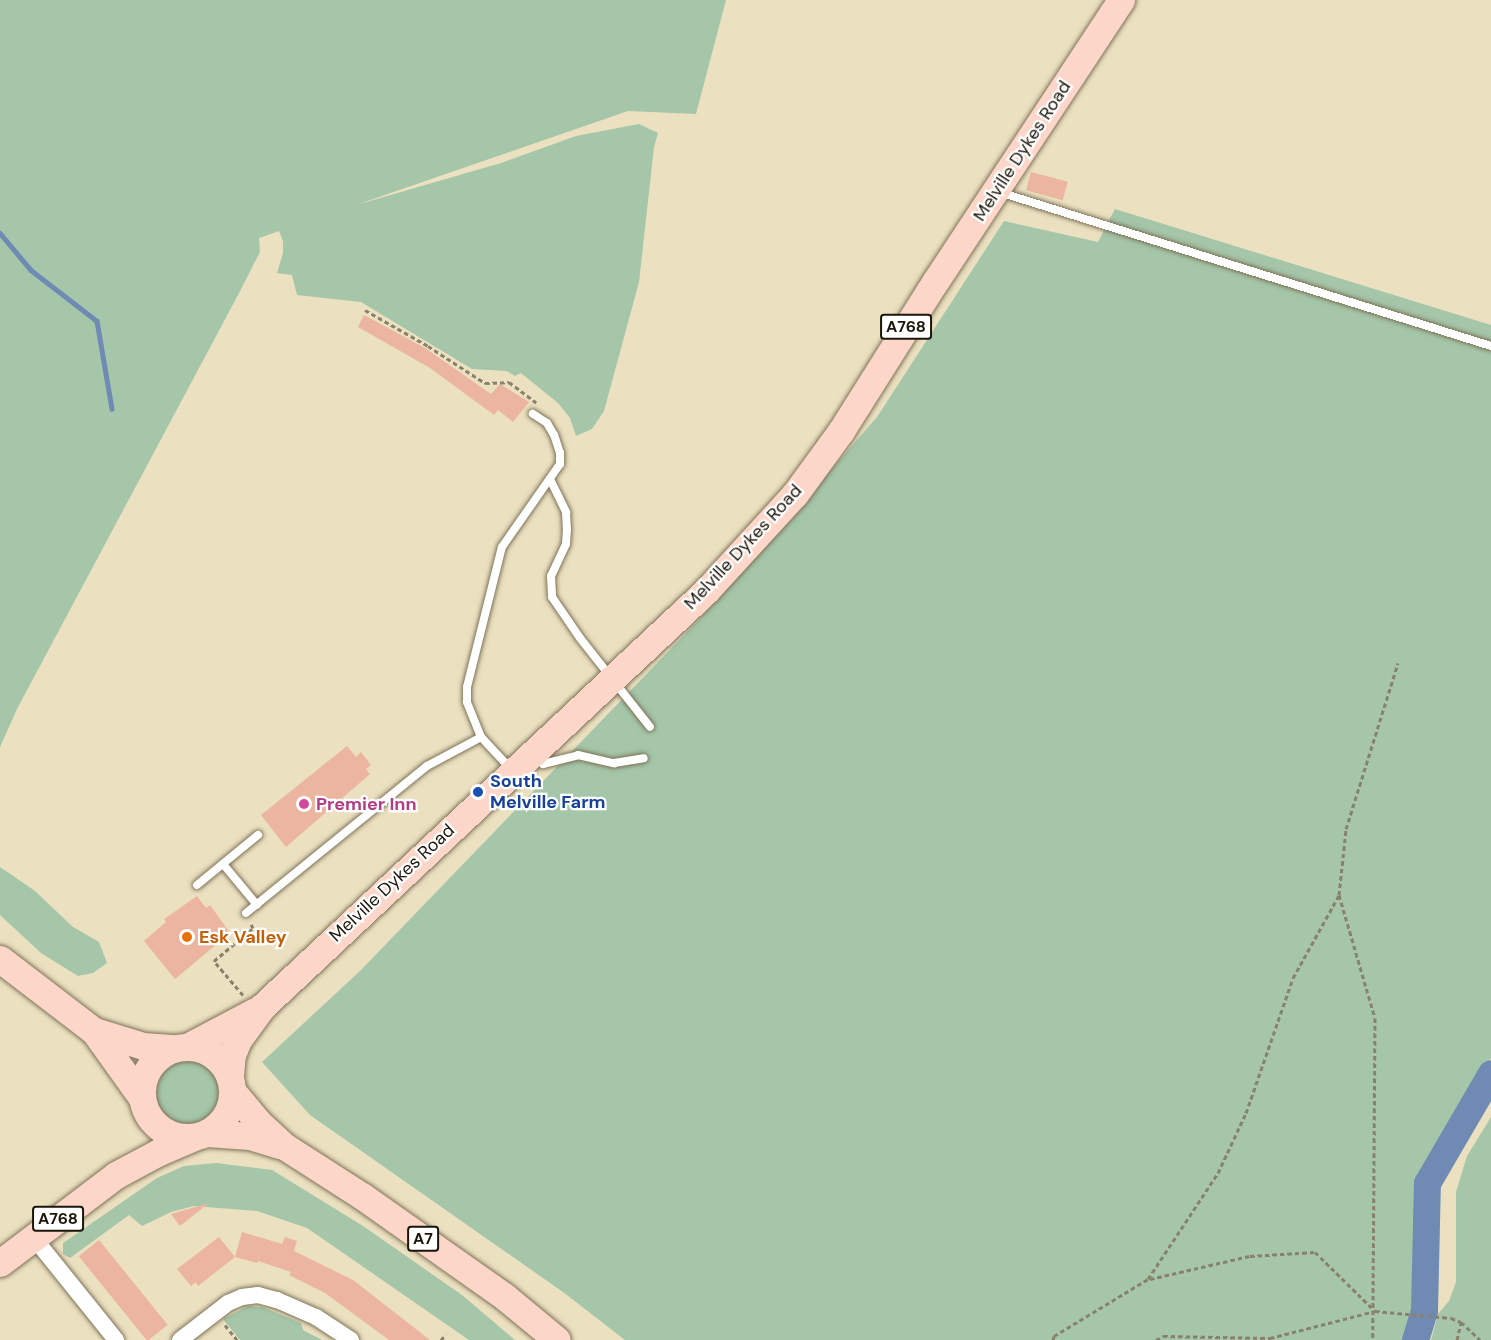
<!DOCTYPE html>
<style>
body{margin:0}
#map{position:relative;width:1491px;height:1340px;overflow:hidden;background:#ebe0c0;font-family:"DM Sans",sans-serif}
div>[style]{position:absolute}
.green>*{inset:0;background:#a5c6a9}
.round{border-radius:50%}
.stream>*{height:4.5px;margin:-2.25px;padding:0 2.25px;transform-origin:2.25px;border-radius:2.25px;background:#6f8bb4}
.river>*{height:27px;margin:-13.5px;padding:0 13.5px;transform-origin:13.5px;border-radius:13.5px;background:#6f8bb4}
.building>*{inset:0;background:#ebb59f;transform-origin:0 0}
.path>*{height:3px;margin-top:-1.5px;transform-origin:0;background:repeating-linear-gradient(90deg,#89816b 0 4.5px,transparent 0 7.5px)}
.roads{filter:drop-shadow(0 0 2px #7e7458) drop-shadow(0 0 2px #7e7458)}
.service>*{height:8px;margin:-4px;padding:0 4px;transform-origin:4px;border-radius:4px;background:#fff}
.minor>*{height:16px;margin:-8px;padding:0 8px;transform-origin:8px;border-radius:8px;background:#fff}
.primary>*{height:27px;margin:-13.5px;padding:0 13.5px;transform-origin:13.5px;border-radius:13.5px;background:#fcd6c8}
.primary>.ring{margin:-13.5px;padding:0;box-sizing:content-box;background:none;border:27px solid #fcd6c8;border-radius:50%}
.dots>*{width:16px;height:16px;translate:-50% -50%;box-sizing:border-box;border:3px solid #fff;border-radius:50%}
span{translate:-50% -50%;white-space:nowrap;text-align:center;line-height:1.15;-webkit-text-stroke:4.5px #fff;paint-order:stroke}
.shield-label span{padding:2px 4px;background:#fff;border:2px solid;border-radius:4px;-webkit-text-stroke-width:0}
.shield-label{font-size:16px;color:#1a160b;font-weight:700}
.street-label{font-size:18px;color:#1a160b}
.transit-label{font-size:18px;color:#164399;font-weight:700}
.left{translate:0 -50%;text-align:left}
.hotel-label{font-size:18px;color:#b23c85;font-weight:700}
.food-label{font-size:18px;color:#c56008;font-weight:700}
</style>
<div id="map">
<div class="green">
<i style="clip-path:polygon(0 0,726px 0,696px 114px,628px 111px,356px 205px,501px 163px,576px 136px,639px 124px,658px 133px,654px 147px,639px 282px,604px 411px,592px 429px,576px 436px,570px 418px,558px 403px,521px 373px,515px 376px,507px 371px,472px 369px,361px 302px,297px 295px,292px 275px,277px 273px,283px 253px,283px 241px,279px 231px,259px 238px,260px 252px,238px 295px,17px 709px,0 747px)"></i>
<i style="clip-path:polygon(1115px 209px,1491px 325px,1491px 1058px,1464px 1099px,1418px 1182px,1413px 1254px,1416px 1310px,1408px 1340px,625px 1340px,563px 1292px,310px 1115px,262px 1062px,360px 971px,714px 604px,877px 417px,1004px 221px,1098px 242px)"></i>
<i style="clip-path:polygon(0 867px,35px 891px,73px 927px,99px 942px,107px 963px,93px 973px,78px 976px,41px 953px,0 915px)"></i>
<i class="round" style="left:154px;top:1060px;width:66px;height:66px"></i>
<i style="clip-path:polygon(1491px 1117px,1491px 1340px,1431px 1340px,1438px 1314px,1449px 1301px,1456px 1282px,1456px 1192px,1467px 1156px)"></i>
<i style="clip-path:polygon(216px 1163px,272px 1170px,363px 1226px,462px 1295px,515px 1340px,469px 1340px,307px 1228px,257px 1211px,194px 1206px,171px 1212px,142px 1226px,129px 1215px,70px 1258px,63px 1254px,63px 1243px,157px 1178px,184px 1166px)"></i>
<i style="clip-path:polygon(248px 1306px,262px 1307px,301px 1323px,303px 1330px,322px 1340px,240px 1340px,223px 1319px)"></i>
</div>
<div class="stream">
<i style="left:0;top:233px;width:48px;rotate:50deg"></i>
<i style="left:31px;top:270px;width:83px;rotate:37.7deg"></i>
<i style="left:97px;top:321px;width:89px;rotate:80.3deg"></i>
</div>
<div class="river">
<i style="left:1415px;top:1340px;width:30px;rotate:-73deg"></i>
<i style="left:1424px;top:1311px;width:128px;rotate:-88.7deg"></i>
<i style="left:1427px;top:1183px;width:127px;rotate:-59.8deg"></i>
</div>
<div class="building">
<i style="left:1031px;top:172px;width:38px;height:19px;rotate:15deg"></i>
<i style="clip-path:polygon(364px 315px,425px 348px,491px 394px,500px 384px,529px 402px,513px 422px,498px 410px,494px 415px,430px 368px,358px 327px)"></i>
<i style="clip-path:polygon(347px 746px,356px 757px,361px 752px,371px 765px,366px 769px,370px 774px,286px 847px,261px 815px)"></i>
<i style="clip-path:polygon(197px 896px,206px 908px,210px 905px,230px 933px,175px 979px,144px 941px,166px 922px,164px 919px)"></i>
<i style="clip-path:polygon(209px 1203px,180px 1226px,171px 1214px)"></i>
<i style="clip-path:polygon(242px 1232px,282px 1244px,285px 1237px,297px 1241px,294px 1251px,353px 1280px,430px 1340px,389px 1340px,325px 1293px,289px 1275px,291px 1272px,258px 1261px,257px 1263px,235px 1257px,198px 1286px,196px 1282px,191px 1286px,177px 1269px,219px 1237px,235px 1257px)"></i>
<i style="left:99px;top:1240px;width:109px;height:26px;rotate:51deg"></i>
</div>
<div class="path">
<i style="left:365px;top:310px;width:73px;rotate:29.7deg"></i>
<i style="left:428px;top:346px;width:68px;rotate:33deg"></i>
<i style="left:485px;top:383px;width:24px;rotate:-2deg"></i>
<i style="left:509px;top:382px;width:34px;rotate:37deg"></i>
<i style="left:1339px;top:895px;width:128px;rotate:73.7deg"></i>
<i style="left:1375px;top:1018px;width:322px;rotate:90.4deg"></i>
<i style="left:243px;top:995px;width:45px;rotate:-130.5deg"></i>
<i style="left:214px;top:961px;width:51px;rotate:-40.2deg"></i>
<i style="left:253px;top:928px;width:4px;rotate:-117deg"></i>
<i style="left:1150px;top:1279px;width:103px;rotate:-13deg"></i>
<i style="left:1250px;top:1256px;width:65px;rotate:-3.5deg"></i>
<i style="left:1315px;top:1252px;width:84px;rotate:44.5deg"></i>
<i style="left:225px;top:1325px;width:19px;rotate:51deg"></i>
<i style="left:441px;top:1340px;width:8px;rotate:-50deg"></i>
<i style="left:1053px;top:1340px;width:4px;rotate:-76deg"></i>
<i style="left:1054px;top:1336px;width:110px;rotate:-31.2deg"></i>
<i style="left:1148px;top:1279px;width:127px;rotate:-56.6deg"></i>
<i style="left:1218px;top:1173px;width:66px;rotate:-65deg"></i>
<i style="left:1246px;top:1113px;width:143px;rotate:-70.8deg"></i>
<i style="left:1293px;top:978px;width:95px;rotate:-61deg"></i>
<i style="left:1339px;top:895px;width:66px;rotate:-83.9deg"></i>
<i style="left:1346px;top:829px;width:174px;rotate:-72.6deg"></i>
<i style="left:1156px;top:1340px;width:8px;rotate:-30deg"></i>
<i style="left:1163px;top:1336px;width:107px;rotate:1.1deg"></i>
<i style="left:1270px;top:1338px;width:108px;rotate:-14.4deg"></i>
<i style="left:1375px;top:1311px;width:76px;rotate:5.3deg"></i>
<i style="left:1451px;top:1318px;width:11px;rotate:22deg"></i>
<i style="left:1461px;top:1322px;width:26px;rotate:43deg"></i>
<i style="left:1457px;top:1340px;width:18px;rotate:-77deg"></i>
</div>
<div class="roads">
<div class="service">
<i style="left:999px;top:192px;width:516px;rotate:17.38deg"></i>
<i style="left:550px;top:479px;width:37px;rotate:64deg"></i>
<i style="left:566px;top:512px;width:17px;rotate:87deg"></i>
<i style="left:567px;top:529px;width:15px;rotate:94deg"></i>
<i style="left:566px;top:544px;width:35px;rotate:115deg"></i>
<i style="left:551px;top:576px;width:21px;rotate:87deg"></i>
<i style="left:552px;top:597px;width:50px;rotate:55.7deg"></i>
<i style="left:580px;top:638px;width:113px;rotate:51.8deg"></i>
<i style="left:481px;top:737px;width:38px;rotate:-112deg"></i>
<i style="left:467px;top:702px;width:15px;rotate:-90deg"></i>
<i style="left:467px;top:687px;width:144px;rotate:-76deg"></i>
<i style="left:502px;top:547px;width:101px;rotate:-55.1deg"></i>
<i style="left:560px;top:464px;width:11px;rotate:-90deg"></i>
<i style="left:560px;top:453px;width:19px;rotate:-108deg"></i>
<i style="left:554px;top:435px;width:14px;rotate:-120deg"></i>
<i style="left:547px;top:423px;width:17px;rotate:-147deg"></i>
<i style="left:535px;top:755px;width:12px;rotate:48deg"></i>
<i style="left:543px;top:764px;width:36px;rotate:-14deg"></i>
<i style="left:578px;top:755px;width:37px;rotate:13deg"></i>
<i style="left:614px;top:763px;width:30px;rotate:-9deg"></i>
<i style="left:223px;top:864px;width:53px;rotate:50.3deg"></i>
<i style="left:197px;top:885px;width:79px;rotate:-39.3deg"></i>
<i style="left:246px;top:913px;width:233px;rotate:-39.1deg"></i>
<i style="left:427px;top:766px;width:61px;rotate:-28.2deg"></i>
<i style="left:481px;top:737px;width:42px;rotate:46.9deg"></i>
</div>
<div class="minor">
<i style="left:34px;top:1238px;width:131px;rotate:51.2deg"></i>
<i style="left:180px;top:1340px;width:61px;rotate:-37.6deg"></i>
<i style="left:228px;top:1303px;width:15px;rotate:-23deg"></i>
<i style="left:242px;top:1297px;width:16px;rotate:-7deg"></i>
<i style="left:258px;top:1295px;width:20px;rotate:15deg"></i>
<i style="left:277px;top:1300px;width:43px;rotate:23.6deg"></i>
<i style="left:316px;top:1317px;width:42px;rotate:33.3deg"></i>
</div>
<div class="primary">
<i style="left:0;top:959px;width:118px;rotate:37.5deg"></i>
<i style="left:94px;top:1031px;width:82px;rotate:54.4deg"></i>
<i style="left:94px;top:1031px;width:51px;rotate:17deg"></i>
<i style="left:143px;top:1046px;width:31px;rotate:4deg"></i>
<i style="left:189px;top:1046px;width:75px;rotate:-27.9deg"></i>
<i class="ring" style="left:142px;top:1047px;width:63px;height:63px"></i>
<i style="left:230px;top:1076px;width:21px;rotate:-85deg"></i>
<i style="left:232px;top:1055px;width:16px;rotate:-68deg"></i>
<i style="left:238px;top:1040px;width:41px;rotate:-54deg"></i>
<i style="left:262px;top:1007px;width:608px;rotate:-43.14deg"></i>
<i style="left:706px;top:591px;width:132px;rotate:-47.5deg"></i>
<i style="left:795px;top:494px;width:78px;rotate:-53.9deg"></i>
<i style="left:841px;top:431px;width:176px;rotate:-57.8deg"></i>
<i style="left:935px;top:282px;width:338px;rotate:-56.6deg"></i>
<i style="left:233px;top:1092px;width:38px;rotate:50deg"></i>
<i style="left:257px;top:1121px;width:37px;rotate:43deg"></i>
<i style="left:284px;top:1146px;width:93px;rotate:32.7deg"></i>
<i style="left:362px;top:1196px;width:175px;rotate:35.2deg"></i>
<i style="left:505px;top:1297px;width:67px;rotate:39.6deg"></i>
<i style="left:207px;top:1133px;width:43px;rotate:4deg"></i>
<i style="left:250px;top:1136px;width:31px;rotate:17deg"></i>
<i style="left:0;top:1263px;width:146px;rotate:-37.2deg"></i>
<i style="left:116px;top:1175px;width:49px;rotate:-28.1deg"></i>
<i style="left:159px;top:1152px;width:38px;rotate:-23deg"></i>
</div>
</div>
<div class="dots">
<i style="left:478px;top:792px;background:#1a4fb4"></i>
<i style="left:304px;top:804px;background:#d1479c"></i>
<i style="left:187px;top:937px;background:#e8710a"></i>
</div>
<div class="shield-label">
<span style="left:906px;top:327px">A768</span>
<span style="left:58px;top:1219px">A768</span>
<span style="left:423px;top:1239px">A7</span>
</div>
<div class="street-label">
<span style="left:1022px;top:151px;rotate:-57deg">Melville Dykes Road</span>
<span style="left:743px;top:547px;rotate:-47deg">Melville Dykes Road</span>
<span style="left:392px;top:883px;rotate:-43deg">Melville Dykes Road</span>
</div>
<div class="transit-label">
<span class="left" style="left:490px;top:792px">South<br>Melville Farm</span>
</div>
<div class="hotel-label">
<span class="left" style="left:316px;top:804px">Premier Inn</span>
</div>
<div class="food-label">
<span class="left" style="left:199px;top:937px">Esk Valley</span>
</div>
</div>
